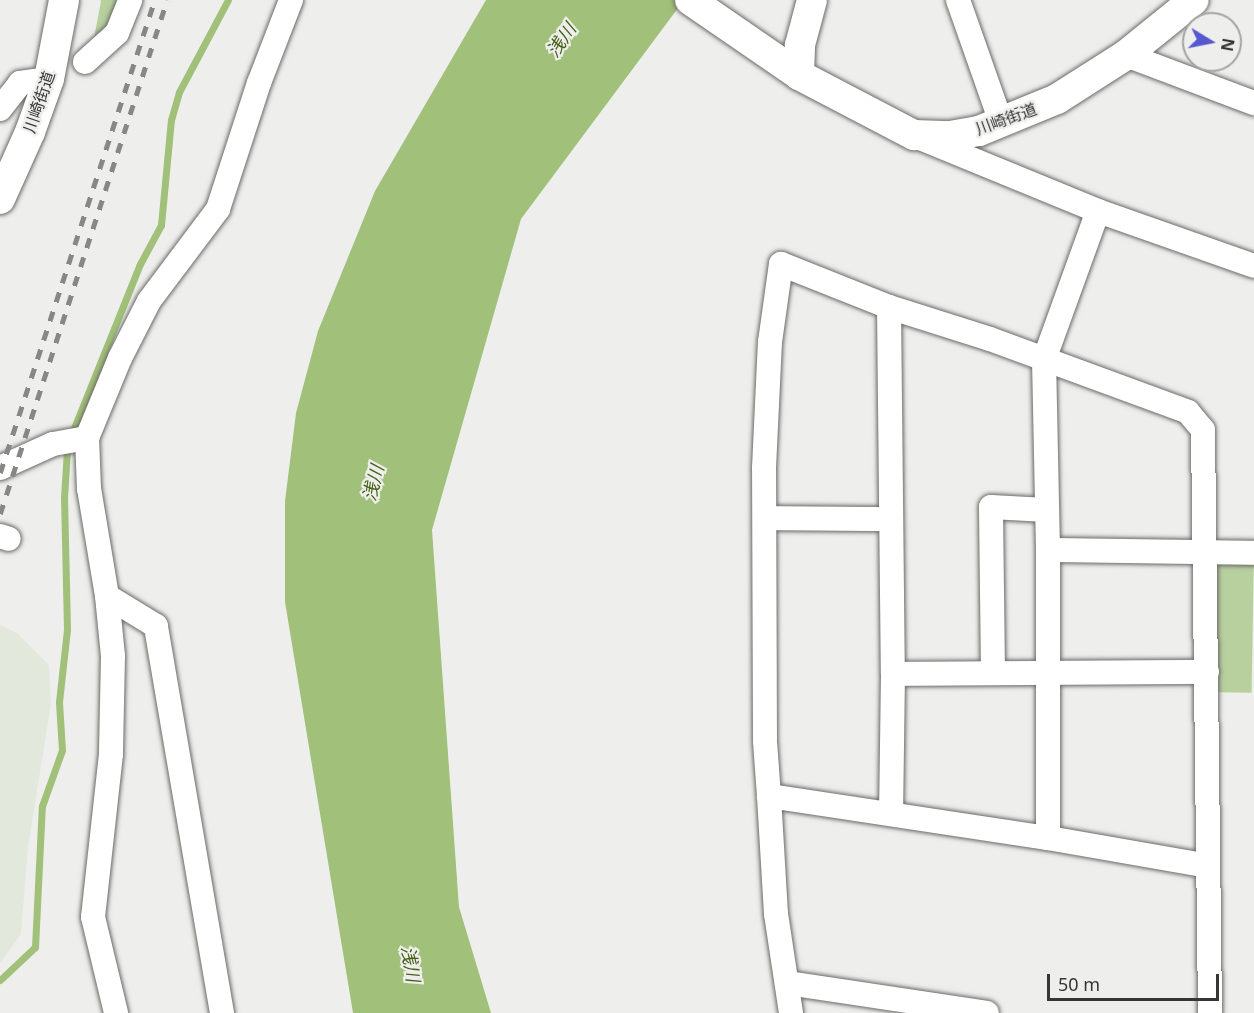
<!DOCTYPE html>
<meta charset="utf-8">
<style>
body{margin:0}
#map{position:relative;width:1254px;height:1013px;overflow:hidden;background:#eeefec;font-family:"Noto Sans","Noto Sans JP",sans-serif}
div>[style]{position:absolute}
.built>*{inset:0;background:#e3e8dd}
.green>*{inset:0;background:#b8cf9e;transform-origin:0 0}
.water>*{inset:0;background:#a1c079}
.stream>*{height:7px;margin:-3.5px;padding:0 3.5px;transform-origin:3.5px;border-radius:3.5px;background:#a1c079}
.roads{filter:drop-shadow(0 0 2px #6a6b68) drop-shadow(0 0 2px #6a6b68)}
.minor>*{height:24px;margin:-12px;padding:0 12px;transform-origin:12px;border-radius:12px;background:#fff}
.major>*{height:30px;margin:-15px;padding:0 15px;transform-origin:15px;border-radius:15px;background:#fff}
.rail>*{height:4.5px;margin-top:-2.25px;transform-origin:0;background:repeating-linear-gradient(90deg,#878886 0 10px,transparent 0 20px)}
span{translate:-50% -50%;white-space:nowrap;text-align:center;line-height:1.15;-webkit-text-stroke:4.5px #eeefec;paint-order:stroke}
.street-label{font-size:16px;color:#363635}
.water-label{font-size:18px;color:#446015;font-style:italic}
.north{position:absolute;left:1182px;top:12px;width:60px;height:60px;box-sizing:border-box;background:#eeefec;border:2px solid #a4a5a3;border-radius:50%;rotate:100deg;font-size:16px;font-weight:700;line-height:24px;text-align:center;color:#363635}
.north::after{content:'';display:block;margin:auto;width:21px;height:27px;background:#5757cf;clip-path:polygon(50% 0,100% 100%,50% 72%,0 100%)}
.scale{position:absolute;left:1047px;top:974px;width:172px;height:27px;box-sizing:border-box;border:3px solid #363635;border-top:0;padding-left:8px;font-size:18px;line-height:21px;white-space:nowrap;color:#363635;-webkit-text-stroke:4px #eeefec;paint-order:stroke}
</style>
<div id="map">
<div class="built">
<i style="clip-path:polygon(0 625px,17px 633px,49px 665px,51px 704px,28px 847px,21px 934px,0 963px)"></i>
</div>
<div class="green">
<i style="clip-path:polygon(100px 0,125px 0,92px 49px,101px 1px)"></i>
<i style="left:1206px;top:552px;width:48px;height:140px;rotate:1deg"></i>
</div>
<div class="water">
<i style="clip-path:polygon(486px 0,684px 0,521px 219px,432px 530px,459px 907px,491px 1013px,353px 1013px,285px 602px,285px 501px,296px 413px,318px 331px,375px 191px)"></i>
</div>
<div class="stream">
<i style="left:72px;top:433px;width:182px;rotate:-68.1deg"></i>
<i style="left:140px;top:264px;width:44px;rotate:-61.7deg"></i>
<i style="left:161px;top:225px;width:105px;rotate:-84.6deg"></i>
<i style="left:171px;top:120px;width:29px;rotate:-74deg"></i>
<i style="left:179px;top:92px;width:104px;rotate:-62deg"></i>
<i style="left:0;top:980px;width:48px;rotate:-43.3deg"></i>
<i style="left:35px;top:947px;width:141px;rotate:-87.2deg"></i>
<i style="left:42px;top:806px;width:59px;rotate:-70.3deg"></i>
<i style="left:62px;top:750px;width:48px;rotate:-93.6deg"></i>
<i style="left:59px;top:702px;width:73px;rotate:-83.7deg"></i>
<i style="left:67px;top:629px;width:131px;rotate:-91.3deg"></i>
<i style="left:64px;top:498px;width:49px;rotate:-86.5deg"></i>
</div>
<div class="roads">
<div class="minor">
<i style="left:958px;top:0;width:129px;rotate:70.6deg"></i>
<i style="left:1126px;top:55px;width:137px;rotate:20.6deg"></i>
<i style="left:85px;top:62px;width:43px;rotate:-42.2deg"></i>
<i style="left:117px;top:33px;width:35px;rotate:-68deg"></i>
<i style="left:0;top:109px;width:33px;rotate:-52deg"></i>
<i style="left:20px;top:83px;width:29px;rotate:-8deg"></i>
<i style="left:920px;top:138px;width:192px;rotate:22.3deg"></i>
<i style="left:1098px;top:211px;width:165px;rotate:19.4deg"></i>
<i style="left:889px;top:307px;width:367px;rotate:89.4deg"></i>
<i style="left:893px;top:674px;width:139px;rotate:90.8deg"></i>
<i style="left:0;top:468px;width:58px;rotate:-24.4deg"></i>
<i style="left:53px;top:444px;width:35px;rotate:-10deg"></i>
<i style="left:765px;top:518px;width:125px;rotate:0.5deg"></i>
<i style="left:0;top:536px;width:9px;rotate:18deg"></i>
<i style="left:1048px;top:550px;width:206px;rotate:0.8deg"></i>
<i style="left:107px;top:596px;width:60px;rotate:84.3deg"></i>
<i style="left:113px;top:656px;width:98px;rotate:91.2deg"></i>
<i style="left:111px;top:754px;width:164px;rotate:96.3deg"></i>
<i style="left:93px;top:917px;width:99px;rotate:76.5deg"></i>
<i style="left:993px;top:673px;width:166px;rotate:-90.7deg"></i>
<i style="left:991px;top:507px;width:56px;rotate:3.1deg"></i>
<i style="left:893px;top:674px;width:314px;rotate:-0.4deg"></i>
<i style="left:769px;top:796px;width:55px;rotate:-94.2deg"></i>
<i style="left:765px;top:741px;width:273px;rotate:-90.2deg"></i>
<i style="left:764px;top:468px;width:126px;rotate:-87.3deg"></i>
<i style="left:770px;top:342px;width:79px;rotate:-82deg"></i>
<i style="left:781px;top:264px;width:116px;rotate:21.7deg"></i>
<i style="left:889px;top:307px;width:106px;rotate:17.6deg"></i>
<i style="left:990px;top:339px;width:211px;rotate:20.2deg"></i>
<i style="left:1188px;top:412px;width:23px;rotate:50deg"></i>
<i style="left:1203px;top:430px;width:583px;rotate:89.31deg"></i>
<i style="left:1048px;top:838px;width:162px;rotate:9.9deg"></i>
<i style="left:787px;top:983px;width:202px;rotate:8.5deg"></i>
<i style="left:222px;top:1013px;width:393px;rotate:-99.7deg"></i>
<i style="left:156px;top:626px;width:57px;rotate:-148.5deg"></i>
<i style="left:107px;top:596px;width:109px;rotate:-99.5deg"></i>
<i style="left:89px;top:489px;width:51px;rotate:-92.2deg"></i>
<i style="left:87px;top:438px;width:87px;rotate:-67.6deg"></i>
<i style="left:120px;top:358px;width:64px;rotate:-63deg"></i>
<i style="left:149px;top:301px;width:115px;rotate:-53.1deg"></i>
<i style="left:218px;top:209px;width:133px;rotate:-72deg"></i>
<i style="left:259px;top:83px;width:89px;rotate:-68.9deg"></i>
<i style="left:791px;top:1013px;width:100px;rotate:-98.6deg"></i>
<i style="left:776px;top:914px;width:118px;rotate:-93.4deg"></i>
<i style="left:769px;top:796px;width:282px;rotate:8.6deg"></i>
<i style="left:1048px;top:838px;width:288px;rotate:-90deg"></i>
<i style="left:1048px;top:550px;width:190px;rotate:-91.2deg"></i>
<i style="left:1044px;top:360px;width:158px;rotate:-70.1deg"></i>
</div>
<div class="major">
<i style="left:690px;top:0;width:132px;rotate:34.5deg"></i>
<i style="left:799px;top:75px;width:130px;rotate:27.6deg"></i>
<i style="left:914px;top:135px;width:36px;rotate:2deg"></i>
<i style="left:950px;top:136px;width:29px;rotate:-10deg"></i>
<i style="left:979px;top:131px;width:84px;rotate:-22.3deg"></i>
<i style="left:1057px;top:99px;width:82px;rotate:-32.5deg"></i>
<i style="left:1126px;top:55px;width:87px;rotate:-39deg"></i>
<i style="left:799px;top:75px;width:30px;rotate:-88deg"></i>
<i style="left:800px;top:45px;width:47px;rotate:-75.1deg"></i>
<i style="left:0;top:199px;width:73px;rotate:-65.9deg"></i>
<i style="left:30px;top:132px;width:56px;rotate:-70.3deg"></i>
<i style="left:49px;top:79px;width:80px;rotate:-79.2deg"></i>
</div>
</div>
<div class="rail">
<i style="left:0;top:473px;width:498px;rotate:-71.9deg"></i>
<i style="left:0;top:514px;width:540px;rotate:-72deg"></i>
</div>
<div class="street-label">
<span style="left:39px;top:102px;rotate:-71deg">川崎街道</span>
<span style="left:1006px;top:119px;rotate:-20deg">川崎街道</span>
</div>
<div class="water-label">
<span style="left:561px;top:40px;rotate:-55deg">浅川</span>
<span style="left:373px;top:483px;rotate:-76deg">浅川</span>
<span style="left:411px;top:964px;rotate:81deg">浅川</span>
</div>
<div class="north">N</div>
<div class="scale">50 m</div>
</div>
